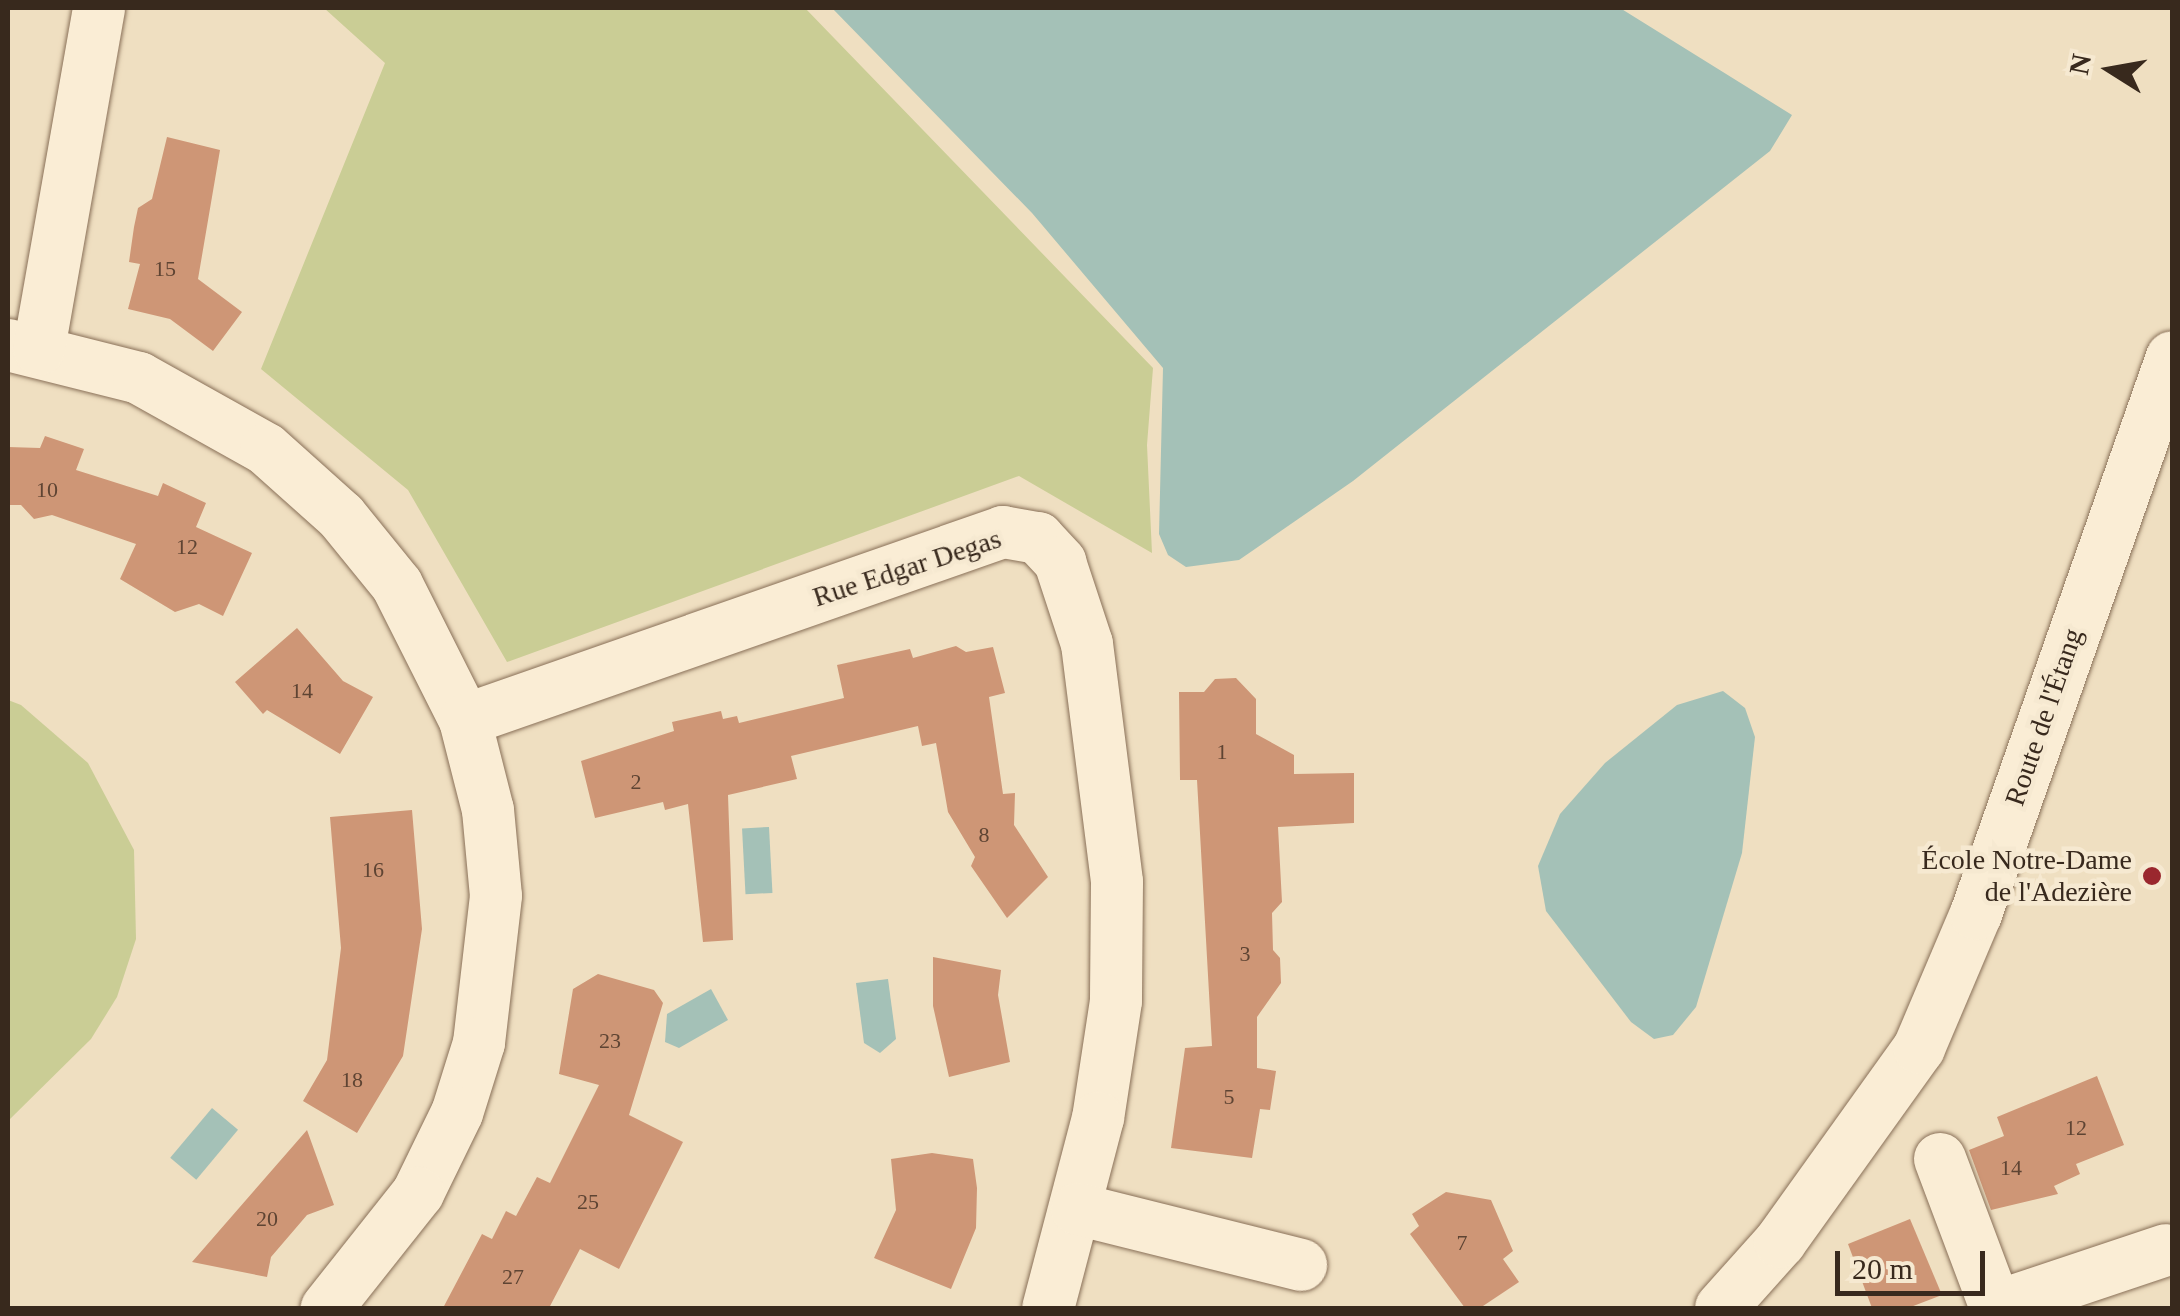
<!DOCTYPE html>
<meta charset="utf-8">
<style>
body{margin:0}
#map{position:relative;width:2180px;height:1316px;overflow:hidden;background:#efdfc1;font-family:"Times New Roman",serif}
div>[style]{position:absolute}
.green>*{inset:0;background:#cacd95}
.water>*{inset:0;background:#a4c1b7;transform-origin:0 0}
.building>*{inset:0;background:#ce9676}
.roads{filter:drop-shadow(0 0 2px #897058) drop-shadow(0 0 2px #897058)}
.minor>*{height:52px;margin:-26px;padding:0 26px;transform-origin:26px;border-radius:26px;background:#faedd5}
.dots>*{width:28px;height:28px;translate:-50% -50%;box-sizing:border-box;border:5px solid #f6e9d1;border-radius:50%}
span{translate:-50% -50%;white-space:nowrap;text-align:center;line-height:1.15;-webkit-text-stroke:9px #f6e9d1;paint-order:stroke}
.number-label{font-size:22px;color:#5e4433}
.number-label span{-webkit-text-stroke-width:0}
.street-label{font-size:28px;color:#38291d}
.poi-label{font-size:28px;color:#38291d}
.right{translate:-100% -50%;text-align:right}
.frame{position:absolute;inset:0;border:10px solid #38291d;pointer-events:none}
.north{position:absolute;left:2060px;top:20px;width:100px;height:100px;-webkit-text-stroke:8px #f6e9d1;paint-order:stroke;rotate:281deg;font-size:28px;font-weight:700;line-height:40px;text-align:center;color:#38291d}
.north::after{content:'';display:block;margin:auto;width:35px;height:45px;background:#38291d;clip-path:polygon(50% 0,100% 100%,50% 72%,0 100%)}
.scale{position:absolute;left:1835px;top:1251px;width:150px;height:45px;box-sizing:border-box;border:5px solid #38291d;border-top:0;padding-left:12px;font-size:30px;line-height:35px;white-space:nowrap;color:#38291d;-webkit-text-stroke:8px #f6e9d1;paint-order:stroke}
</style>
<div id="map">
<div class="green">
<i style="clip-path:polygon(324px 8px,805px 8px,1153px 368px,1147px 445px,1152px 553px,1019px 476px,507px 662px,408px 490px,261px 369px,385px 63px)"></i>
<i style="clip-path:polygon(8px 700px,21px 705px,88px 763px,134px 850px,136px 939px,117px 997px,91px 1039px,8px 1121px)"></i>
</div>
<div class="water">
<i style="clip-path:polygon(832px 8px,1620px 8px,1792px 115px,1770px 151px,1353px 481px,1239px 560px,1186px 567px,1168px 555px,1159px 534px,1163px 368px,1032px 213px)"></i>
<i style="clip-path:polygon(1723px 691px,1745px 708px,1755px 737px,1742px 853px,1696px 1007px,1673px 1035px,1654px 1039px,1631px 1022px,1546px 911px,1538px 866px,1560px 814px,1605px 763px,1677px 705px)"></i>
<i style="left:769px;top:827px;width:66px;height:27px;rotate:87deg"></i>
<i style="clip-path:polygon(888px 979px,896px 1039px,880px 1053px,864px 1043px,856px 983px)"></i>
<i style="clip-path:polygon(711px 989px,728px 1020px,679px 1048px,665px 1042px,667px 1014px)"></i>
<i style="left:212px;top:1108px;width:34px;height:65px;rotate:40deg"></i>
</div>
<div class="building">
<i style="clip-path:polygon(167px 137px,220px 150px,198px 279px,242px 312px,213px 351px,170px 319px,128px 309px,140px 264px,129px 262px,134px 227px,138px 208px,152px 199px)"></i>
<i style="clip-path:polygon(45px 436px,84px 449px,76px 470px,158px 496px,163px 483px,206px 503px,196px 527px,252px 553px,223px 616px,199px 604px,175px 612px,120px 579px,136px 544px,52px 515px,34px 519px,21px 505px,8px 505px,8px 447px,40px 448px)"></i>
<i style="clip-path:polygon(297px 628px,343px 681px,373px 697px,340px 754px,267px 710px,263px 714px,235px 682px)"></i>
<i style="clip-path:polygon(956px 646px,966px 652px,993px 647px,1005px 693px,989px 697px,1003px 794px,1015px 793px,1014px 825px,1048px 877px,1007px 918px,971px 866px,975px 857px,948px 812px,936px 743px,922px 746px,918px 726px,791px 756px,797px 779px,728px 795px,733px 940px,703px 942px,688px 804px,665px 810px,663px 802px,595px 818px,581px 761px,674px 731px,672px 722px,721px 711px,723px 719px,737px 716px,739px 723px,844px 698px,837px 665px,910px 649px,913px 658px)"></i>
<i style="clip-path:polygon(1236px 678px,1256px 699px,1256px 734px,1294px 755px,1294px 774px,1354px 773px,1354px 823px,1278px 827px,1282px 902px,1272px 913px,1273px 950px,1280px 958px,1281px 983px,1257px 1017px,1257px 1068px,1276px 1071px,1270px 1110px,1260px 1109px,1252px 1158px,1171px 1148px,1185px 1048px,1212px 1046px,1197px 780px,1180px 780px,1179px 692px,1204px 692px,1215px 679px)"></i>
<i style="clip-path:polygon(412px 810px,422px 929px,403px 1056px,357px 1133px,303px 1101px,327px 1060px,341px 948px,330px 817px)"></i>
<i style="clip-path:polygon(933px 957px,1001px 970px,998px 995px,1010px 1062px,949px 1077px,933px 1006px)"></i>
<i style="clip-path:polygon(598px 974px,654px 990px,663px 1003px,629px 1115px,683px 1142px,619px 1269px,580px 1249px,549px 1308px,443px 1308px,482px 1234px,492px 1239px,506px 1211px,516px 1216px,537px 1177px,550px 1183px,599px 1085px,559px 1074px,573px 989px)"></i>
<i style="clip-path:polygon(2097px 1076px,2124px 1145px,2076px 1164px,2080px 1174px,2054px 1186px,2058px 1194px,1991px 1210px,1969px 1150px,2004px 1136px,1997px 1117px)"></i>
<i style="clip-path:polygon(307px 1130px,334px 1205px,307px 1215px,271px 1257px,267px 1277px,192px 1262px)"></i>
<i style="clip-path:polygon(932px 1153px,973px 1159px,977px 1188px,976px 1228px,951px 1289px,874px 1258px,896px 1210px,891px 1159px)"></i>
<i style="clip-path:polygon(1446px 1192px,1491px 1200px,1513px 1251px,1503px 1259px,1519px 1282px,1480px 1308px,1465px 1308px,1410px 1234px,1419px 1226px,1412px 1214px)"></i>
<i style="clip-path:polygon(1910px 1219px,1942px 1295px,1908px 1308px,1872px 1308px,1848px 1244px)"></i>
</div>
<div class="roads">
<div class="minor">
<i style="left:8px;top:345px;width:135px;rotate:14.1deg"></i>
<i style="left:139px;top:378px;width:145px;rotate:29.2deg"></i>
<i style="left:266px;top:449px;width:101px;rotate:41.8deg"></i>
<i style="left:341px;top:516px;width:89px;rotate:50.9deg"></i>
<i style="left:397px;top:585px;width:151px;rotate:63.3deg"></i>
<i style="left:465px;top:720px;width:93px;rotate:75.7deg"></i>
<i style="left:488px;top:810px;width:86px;rotate:84.7deg"></i>
<i style="left:496px;top:896px;width:148px;rotate:96.6deg"></i>
<i style="left:479px;top:1043px;width:73px;rotate:107.4deg"></i>
<i style="left:457px;top:1113px;width:89px;rotate:116deg"></i>
<i style="left:418px;top:1193px;width:147px;rotate:128.4deg"></i>
<i style="left:39px;top:349px;width:346px;rotate:-80deg"></i>
<i style="left:465px;top:720px;width:570px;rotate:-19.26deg"></i>
<i style="left:1003px;top:532px;width:36px;rotate:10deg"></i>
<i style="left:1038px;top:538px;width:33px;rotate:47deg"></i>
<i style="left:1060px;top:562px;width:86px;rotate:71.8deg"></i>
<i style="left:1087px;top:644px;width:240px;rotate:82.8deg"></i>
<i style="left:1117px;top:882px;width:119px;rotate:90.5deg"></i>
<i style="left:1116px;top:1001px;width:118px;rotate:98.7deg"></i>
<i style="left:1098px;top:1118px;width:196px;rotate:104.7deg"></i>
<i style="left:1940px;top:1159px;width:159px;rotate:69.4deg"></i>
<i style="left:1077px;top:1209px;width:231px;rotate:14deg"></i>
<i style="left:1996px;top:1307px;width:179px;rotate:-18.5deg"></i>
<i style="left:1721px;top:1308px;width:89px;rotate:-48.2deg"></i>
<i style="left:1780px;top:1242px;width:239px;rotate:-54.4deg"></i>
<i style="left:1919px;top:1048px;width:146px;rotate:-67deg"></i>
<i style="left:1976px;top:914px;width:590px;rotate:-70.61deg"></i>
</div>
</div>
<div class="dots">
<i style="left:2152px;top:876px;background:#9a272e"></i>
</div>
<div class="number-label">
<span style="left:165px;top:269px">15</span>
<span style="left:47px;top:490px">10</span>
<span style="left:187px;top:547px">12</span>
<span style="left:302px;top:691px">14</span>
<span style="left:1222px;top:752px">1</span>
<span style="left:636px;top:782px">2</span>
<span style="left:984px;top:835px">8</span>
<span style="left:373px;top:870px">16</span>
<span style="left:1245px;top:954px">3</span>
<span style="left:610px;top:1041px">23</span>
<span style="left:352px;top:1080px">18</span>
<span style="left:1229px;top:1097px">5</span>
<span style="left:2076px;top:1128px">12</span>
<span style="left:2011px;top:1168px">14</span>
<span style="left:588px;top:1202px">25</span>
<span style="left:267px;top:1219px">20</span>
<span style="left:1462px;top:1243px">7</span>
<span style="left:513px;top:1277px">27</span>
</div>
<div class="street-label">
<span style="left:907px;top:568px;rotate:-18deg">Rue Edgar Degas</span>
<span style="left:2044px;top:717px;rotate:-71deg">Route de l'Étang</span>
</div>
<div class="poi-label">
<span class="right" style="left:2132px;top:876px">École Notre-Dame<br>de l'Adezière</span>
</div>
<div class="frame"></div>
<div class="north">N</div>
<div class="scale">20 m</div>
</div>
